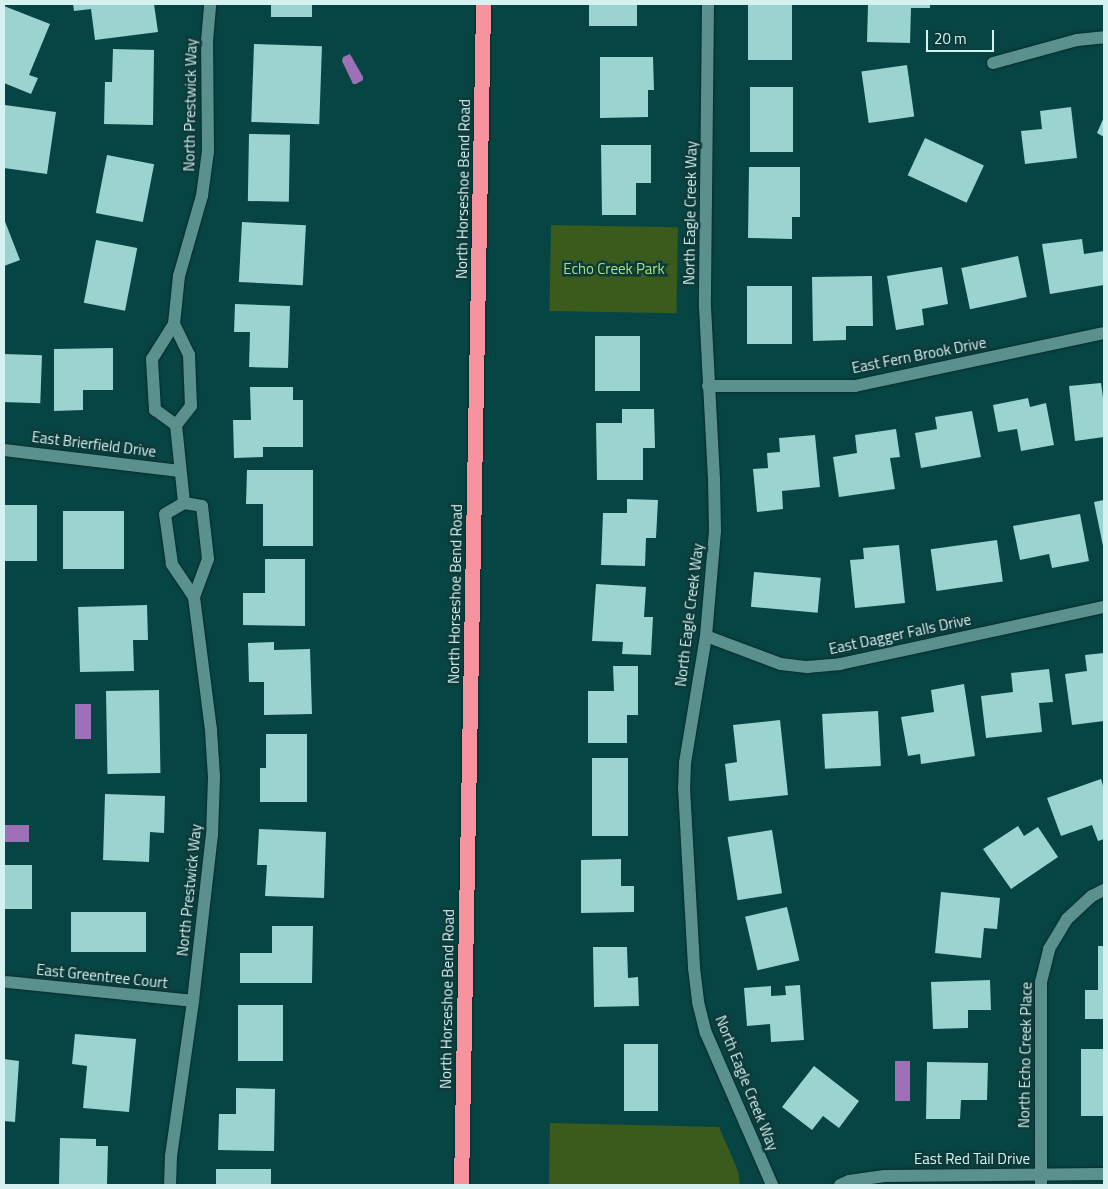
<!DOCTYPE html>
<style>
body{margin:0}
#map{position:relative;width:1108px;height:1189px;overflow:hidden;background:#064544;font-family:"Titillium Web",sans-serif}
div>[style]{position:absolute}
.green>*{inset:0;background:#3a5b1b;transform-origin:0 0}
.water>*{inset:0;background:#9d70b8;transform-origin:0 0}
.building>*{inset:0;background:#9ad3d0;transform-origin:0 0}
.roads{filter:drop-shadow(0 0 1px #0a2827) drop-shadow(0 0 1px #0a2827)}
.street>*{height:12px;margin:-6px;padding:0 6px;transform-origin:6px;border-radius:6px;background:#5a918f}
.highway>*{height:15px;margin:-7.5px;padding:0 7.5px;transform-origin:7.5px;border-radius:7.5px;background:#f7939f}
span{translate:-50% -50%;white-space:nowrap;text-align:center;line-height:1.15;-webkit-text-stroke:5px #0d3938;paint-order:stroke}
.street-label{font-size:15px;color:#d6f2f0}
.park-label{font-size:15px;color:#a8e17a}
.frame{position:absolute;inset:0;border:5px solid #d6f2f0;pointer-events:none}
.scale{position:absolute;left:926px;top:30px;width:68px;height:22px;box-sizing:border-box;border:2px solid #d6f2f0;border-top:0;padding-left:6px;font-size:15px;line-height:18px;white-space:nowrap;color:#d6f2f0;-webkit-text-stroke:4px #0d3938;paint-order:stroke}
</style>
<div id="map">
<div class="green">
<i style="left:551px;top:225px;width:127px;height:86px;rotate:1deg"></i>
<i style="clip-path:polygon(550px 1123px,719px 1127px,738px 1171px,740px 1185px,549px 1185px)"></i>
</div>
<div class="water">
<i style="clip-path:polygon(350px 54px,363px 77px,363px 80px,356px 84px,353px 84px,342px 61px,343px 57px)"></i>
<i style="left:75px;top:704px;width:16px;height:35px"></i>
<i style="left:4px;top:825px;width:25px;height:17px"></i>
<i style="left:895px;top:1061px;width:15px;height:40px"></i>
</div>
<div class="building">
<i style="clip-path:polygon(73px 4px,154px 4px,158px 32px,95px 40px,91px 9px,74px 11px)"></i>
<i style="left:271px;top:4px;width:41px;height:13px"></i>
<i style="left:589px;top:4px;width:48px;height:22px"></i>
<i style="left:748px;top:4px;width:44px;height:56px"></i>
<i style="clip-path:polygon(868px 4px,930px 4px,930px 8px,911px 8px,910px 43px,867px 42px)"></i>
<i style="clip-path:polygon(4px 6px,50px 24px,29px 75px,38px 78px,31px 94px,4px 83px)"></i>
<i style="left:254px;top:44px;width:68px;height:78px;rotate:2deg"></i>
<i style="clip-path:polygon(113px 49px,154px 50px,153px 125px,104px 124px,105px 82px,112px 82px)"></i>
<i style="clip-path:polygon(600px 57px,653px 57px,654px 90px,648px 90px,648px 117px,600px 118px)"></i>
<i style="left:907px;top:65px;width:52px;height:46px;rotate:82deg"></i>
<i style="left:750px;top:87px;width:43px;height:65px"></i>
<i style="clip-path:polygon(5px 105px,56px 112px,47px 174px,4px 168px)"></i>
<i style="clip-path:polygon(1071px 107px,1077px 158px,1025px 164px,1021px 131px,1042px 129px,1040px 111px)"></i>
<i style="clip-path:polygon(1104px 117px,1104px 137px,1097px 133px)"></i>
<i style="left:249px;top:134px;width:41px;height:67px;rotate:1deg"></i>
<i style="left:925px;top:138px;width:65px;height:41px;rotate:25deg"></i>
<i style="clip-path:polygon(601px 145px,651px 145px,651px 183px,636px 183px,636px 215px,602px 215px)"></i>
<i style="left:107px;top:155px;width:48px;height:59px;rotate:11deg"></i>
<i style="clip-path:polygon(749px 167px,800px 167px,800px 217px,792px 217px,792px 239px,748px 238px)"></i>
<i style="clip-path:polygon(4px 219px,20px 260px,4px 266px)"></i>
<i style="left:242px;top:222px;width:64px;height:60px;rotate:3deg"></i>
<i style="clip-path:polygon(1082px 239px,1084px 254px,1104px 251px,1104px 285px,1050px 294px,1042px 244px)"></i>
<i style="left:96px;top:240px;width:42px;height:64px;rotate:11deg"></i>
<i style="left:1018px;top:256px;width:42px;height:58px;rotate:78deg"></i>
<i style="clip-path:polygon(942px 267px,948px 304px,922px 309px,924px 325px,896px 330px,887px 276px)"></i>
<i style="clip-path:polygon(872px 276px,873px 326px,846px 326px,846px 340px,813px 341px,812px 277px)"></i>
<i style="left:747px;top:286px;width:45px;height:58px"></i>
<i style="clip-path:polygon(235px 304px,290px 306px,288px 368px,249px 367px,250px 332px,234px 332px)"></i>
<i style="left:595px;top:336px;width:45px;height:55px"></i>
<i style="clip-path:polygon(113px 348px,113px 390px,83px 390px,83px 410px,54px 411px,54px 349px)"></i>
<i style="left:4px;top:354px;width:38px;height:48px;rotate:2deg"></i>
<i style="clip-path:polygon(1101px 383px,1104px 405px,1104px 437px,1075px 441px,1069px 386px)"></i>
<i style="clip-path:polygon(250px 387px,293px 387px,293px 400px,303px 400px,303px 447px,263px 447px,263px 457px,234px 458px,233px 420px,251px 420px)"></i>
<i style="clip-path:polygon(1028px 398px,1030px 407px,1046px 403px,1054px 445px,1021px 451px,1017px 429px,998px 432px,993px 405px)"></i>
<i style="clip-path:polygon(622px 409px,654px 409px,655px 448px,643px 448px,643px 480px,597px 480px,596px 423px,622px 423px)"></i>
<i style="clip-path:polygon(972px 411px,981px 457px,921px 468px,915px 433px,937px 429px,935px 417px)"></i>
<i style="clip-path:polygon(896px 429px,900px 457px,890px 458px,895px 489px,839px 497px,833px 457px,857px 453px,855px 435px)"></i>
<i style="clip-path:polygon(815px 435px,820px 487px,782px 491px,783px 509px,757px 512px,753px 469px,768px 468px,767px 453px,780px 452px,779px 438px)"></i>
<i style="clip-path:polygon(247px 470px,313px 470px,313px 546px,263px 546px,263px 504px,246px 504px)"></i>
<i style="clip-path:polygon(627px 499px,658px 500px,656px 538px,646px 538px,645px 566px,601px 565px,603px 513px,627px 513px)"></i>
<i style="clip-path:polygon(1104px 500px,1104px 545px,1103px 546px,1094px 502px)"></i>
<i style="left:4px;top:505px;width:33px;height:56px"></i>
<i style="left:63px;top:511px;width:61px;height:58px"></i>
<i style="clip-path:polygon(1080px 514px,1089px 561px,1052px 568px,1049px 554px,1020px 560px,1013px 526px)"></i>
<i style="left:997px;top:540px;width:42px;height:67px;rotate:82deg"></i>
<i style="clip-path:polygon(899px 545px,905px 603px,855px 608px,850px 560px,864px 559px,863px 548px)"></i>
<i style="clip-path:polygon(265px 559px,305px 559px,305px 626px,243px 625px,243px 593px,265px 593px)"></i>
<i style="left:754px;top:572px;width:67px;height:35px;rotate:5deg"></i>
<i style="clip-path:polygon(596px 584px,646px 587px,644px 617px,653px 617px,651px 655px,622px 654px,623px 642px,592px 641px)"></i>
<i style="clip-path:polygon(147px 605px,148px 640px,133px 640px,134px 671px,80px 672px,78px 607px)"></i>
<i style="clip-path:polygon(274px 642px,274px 650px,310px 649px,312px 714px,264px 715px,264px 682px,249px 682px,248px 643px)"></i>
<i style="clip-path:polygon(1104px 653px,1104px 721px,1072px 725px,1065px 674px,1087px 671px,1085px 655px)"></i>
<i style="clip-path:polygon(613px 666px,638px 666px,638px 715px,627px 715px,627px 743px,588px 743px,588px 691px,614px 691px)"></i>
<i style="clip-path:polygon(1049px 669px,1053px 702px,1039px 703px,1042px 732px,986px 738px,981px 696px,1013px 692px,1011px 673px)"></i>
<i style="clip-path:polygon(964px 684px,975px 756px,921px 764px,920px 754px,908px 756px,901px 717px,934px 712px,931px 690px)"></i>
<i style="left:159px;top:690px;width:83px;height:53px;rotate:89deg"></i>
<i style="left:878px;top:711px;width:55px;height:56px;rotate:87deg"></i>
<i style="clip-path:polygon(780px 720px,788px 795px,729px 801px,725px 764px,737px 762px,733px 725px)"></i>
<i style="clip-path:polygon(266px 734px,307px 734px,307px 802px,260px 802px,260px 768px,266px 768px)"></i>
<i style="left:592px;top:758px;width:36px;height:78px"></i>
<i style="clip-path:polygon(1101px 779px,1104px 789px,1104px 839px,1098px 841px,1092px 825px,1061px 836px,1047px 798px)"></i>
<i style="clip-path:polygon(105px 794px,165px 796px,164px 833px,150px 832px,149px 862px,103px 860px)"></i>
<i style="clip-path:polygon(1018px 826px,1024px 836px,1038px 827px,1058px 857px,1011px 889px,983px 849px)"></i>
<i style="clip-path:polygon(259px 829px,326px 832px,324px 898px,265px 896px,267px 865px,257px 865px)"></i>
<i style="left:772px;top:830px;width:64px;height:45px;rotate:81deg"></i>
<i style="clip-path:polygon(621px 859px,621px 886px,634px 886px,634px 912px,581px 913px,581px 860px)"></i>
<i style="left:4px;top:865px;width:28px;height:44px"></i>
<i style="clip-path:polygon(941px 892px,1000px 898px,997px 929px,984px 928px,981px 958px,935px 953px)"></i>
<i style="left:787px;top:907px;width:55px;height:43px;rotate:77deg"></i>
<i style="left:71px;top:912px;width:75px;height:40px"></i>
<i style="clip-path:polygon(272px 926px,313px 926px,312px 983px,240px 983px,240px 953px,272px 953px)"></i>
<i style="clip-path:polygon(1098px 946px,1104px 946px,1104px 1019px,1085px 1019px,1085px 990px,1098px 990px)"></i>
<i style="clip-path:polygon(593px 947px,627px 947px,628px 978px,638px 977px,639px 1006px,594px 1007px)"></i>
<i style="clip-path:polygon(990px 980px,991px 1010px,968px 1010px,968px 1028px,933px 1029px,931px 982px)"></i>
<i style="clip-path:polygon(800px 985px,804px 1040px,771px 1042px,770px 1024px,747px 1026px,744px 988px,771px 986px,771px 996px,786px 995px,785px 986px)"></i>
<i style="left:238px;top:1005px;width:45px;height:56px"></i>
<i style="clip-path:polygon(75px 1034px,136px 1039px,129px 1112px,83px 1108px,87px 1066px,72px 1064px)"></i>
<i style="left:624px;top:1044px;width:34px;height:67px"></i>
<i style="left:1081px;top:1049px;width:23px;height:67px"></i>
<i style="clip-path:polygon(4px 1059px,19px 1061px,15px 1122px,4px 1121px)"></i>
<i style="clip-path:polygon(927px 1062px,988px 1063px,987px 1100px,961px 1100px,960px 1119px,926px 1119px)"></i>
<i style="clip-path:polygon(814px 1066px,859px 1101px,839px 1128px,823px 1116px,812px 1130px,782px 1107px)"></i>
<i style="clip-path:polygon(236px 1088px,275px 1089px,274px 1151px,218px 1150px,219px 1114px,236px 1114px)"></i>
<i style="clip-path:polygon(60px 1138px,96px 1139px,96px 1146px,108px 1146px,107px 1185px,59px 1184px)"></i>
<i style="left:216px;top:1169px;width:55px;height:16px"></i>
</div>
<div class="roads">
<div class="street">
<i style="left:708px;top:4px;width:303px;rotate:90.6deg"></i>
<i style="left:705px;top:307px;width:171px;rotate:87deg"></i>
<i style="left:714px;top:478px;width:53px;rotate:88.9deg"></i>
<i style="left:715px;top:531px;width:105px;rotate:94.9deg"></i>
<i style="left:706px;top:636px;width:129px;rotate:99.4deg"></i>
<i style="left:685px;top:763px;width:25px;rotate:92deg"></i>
<i style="left:684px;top:788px;width:180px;rotate:86.8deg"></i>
<i style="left:694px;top:968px;width:34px;rotate:83deg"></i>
<i style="left:698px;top:1002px;width:32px;rotate:76deg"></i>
<i style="left:706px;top:1033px;width:166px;rotate:66.5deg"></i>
<i style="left:993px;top:63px;width:87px;rotate:-15.3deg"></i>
<i style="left:1077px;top:40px;width:27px;rotate:-6deg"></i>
<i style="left:174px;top:324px;width:34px;rotate:64deg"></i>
<i style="left:189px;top:355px;width:51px;rotate:87.8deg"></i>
<i style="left:191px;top:406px;width:24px;rotate:128deg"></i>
<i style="left:176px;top:425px;width:26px;rotate:-144deg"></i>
<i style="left:155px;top:410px;width:51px;rotate:-93.4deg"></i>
<i style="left:152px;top:359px;width:41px;rotate:-57.8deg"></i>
<i style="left:174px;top:324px;width:48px;rotate:-84.1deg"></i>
<i style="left:179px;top:276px;width:83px;rotate:-74deg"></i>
<i style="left:202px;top:196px;width:45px;rotate:-82.4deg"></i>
<i style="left:208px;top:151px;width:110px;rotate:-90.5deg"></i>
<i style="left:207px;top:41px;width:37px;rotate:-85deg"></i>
<i style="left:708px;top:386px;width:147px"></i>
<i style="left:855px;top:386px;width:255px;rotate:-12deg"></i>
<i style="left:176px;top:425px;width:78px;rotate:84.1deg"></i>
<i style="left:4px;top:450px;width:177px;rotate:6.8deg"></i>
<i style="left:184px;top:503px;width:18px;rotate:9deg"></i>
<i style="left:202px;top:506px;width:53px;rotate:83.5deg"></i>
<i style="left:208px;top:559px;width:40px;rotate:110.2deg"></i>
<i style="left:194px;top:597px;width:40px;rotate:-124deg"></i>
<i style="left:172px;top:564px;width:50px;rotate:-98deg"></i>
<i style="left:165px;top:514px;width:22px;rotate:-30deg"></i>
<i style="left:706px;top:636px;width:80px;rotate:20.5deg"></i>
<i style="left:781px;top:664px;width:26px;rotate:7deg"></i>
<i style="left:807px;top:667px;width:33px;rotate:-5deg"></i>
<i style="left:840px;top:664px;width:270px;rotate:-12.2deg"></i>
<i style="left:7px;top:982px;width:187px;rotate:5.8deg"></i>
<i style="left:170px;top:1185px;width:29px;rotate:-88deg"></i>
<i style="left:171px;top:1156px;width:157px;rotate:-81.9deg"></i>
<i style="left:193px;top:1001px;width:167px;rotate:-83.5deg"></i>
<i style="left:212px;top:835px;width:58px;rotate:-88deg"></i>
<i style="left:214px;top:777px;width:47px;rotate:-93.7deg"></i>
<i style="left:211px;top:730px;width:134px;rotate:-97.3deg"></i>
<i style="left:840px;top:1185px;width:10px;rotate:-24deg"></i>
<i style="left:849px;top:1181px;width:36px;rotate:-8deg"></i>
<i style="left:885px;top:1176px;width:219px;rotate:-0.5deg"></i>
<i style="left:1041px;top:1185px;width:203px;rotate:-90deg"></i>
<i style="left:1041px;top:982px;width:34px;rotate:-76deg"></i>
<i style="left:1049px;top:949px;width:35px;rotate:-59deg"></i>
<i style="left:1067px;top:919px;width:34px;rotate:-43deg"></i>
<i style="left:1092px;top:896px;width:13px;rotate:-27deg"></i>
</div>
<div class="highway">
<i style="left:461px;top:1185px;width:1181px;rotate:-88.93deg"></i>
</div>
</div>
<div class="street-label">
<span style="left:190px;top:105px;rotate:-89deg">North Prestwick Way</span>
<span style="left:463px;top:189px;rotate:-89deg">North Horseshoe Bend Road</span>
<span style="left:690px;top:213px;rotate:-89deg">North Eagle Creek Way</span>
<span style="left:919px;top:355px;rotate:-11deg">East Fern Brook Drive</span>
<span style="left:94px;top:444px;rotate:7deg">East Brierfield Drive</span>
<span style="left:455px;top:594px;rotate:-89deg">North Horseshoe Bend Road</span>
<span style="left:689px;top:615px;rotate:-83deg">North Eagle Creek Way</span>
<span style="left:900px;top:634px;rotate:-12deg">East Dagger Falls Drive</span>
<span style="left:189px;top:890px;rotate:-84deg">North Prestwick Way</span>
<span style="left:102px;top:976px;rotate:6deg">East Greentree Court</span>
<span style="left:447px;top:999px;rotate:-89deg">North Horseshoe Bend Road</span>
<span style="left:1025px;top:1055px;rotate:-89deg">North Echo Creek Place</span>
<span style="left:747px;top:1083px;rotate:68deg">North Eagle Creek Way</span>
<span style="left:972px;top:1159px">East Red Tail Drive</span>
</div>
<div class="park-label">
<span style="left:614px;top:269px">Echo Creek Park</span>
</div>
<div class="frame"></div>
<div class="scale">20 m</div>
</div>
